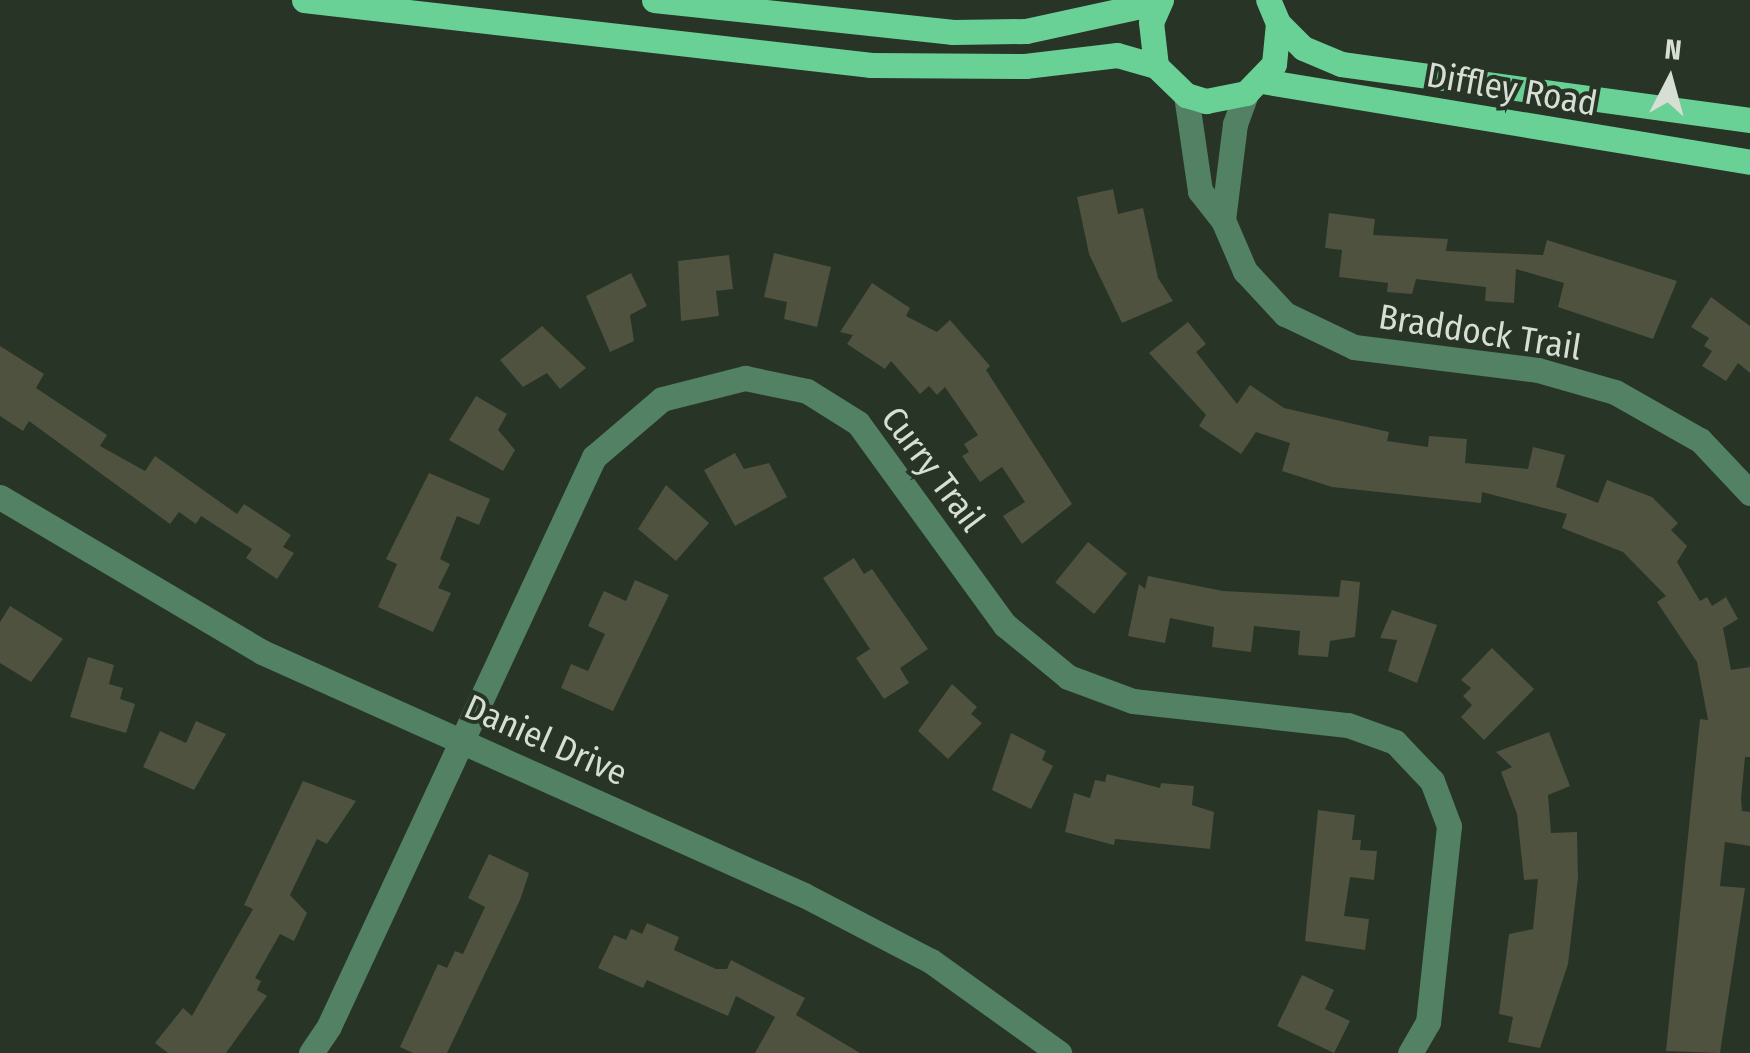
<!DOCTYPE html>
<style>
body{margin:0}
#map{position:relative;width:1750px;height:1053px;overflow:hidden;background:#283425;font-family:"Fira Sans Condensed",sans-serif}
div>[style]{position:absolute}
.building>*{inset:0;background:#4e523f;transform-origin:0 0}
.minor>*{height:25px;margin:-12.5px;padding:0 12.5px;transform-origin:12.5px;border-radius:12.5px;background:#528164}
.major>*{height:25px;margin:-12.5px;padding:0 12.5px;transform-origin:12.5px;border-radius:12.5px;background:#6ad196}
span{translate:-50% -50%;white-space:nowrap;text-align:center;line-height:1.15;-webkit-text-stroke:8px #283425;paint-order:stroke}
.street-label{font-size:35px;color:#d7ded4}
.north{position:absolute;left:1620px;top:30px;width:100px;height:100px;-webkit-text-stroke:8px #283425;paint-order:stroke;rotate:6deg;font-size:28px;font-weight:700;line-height:40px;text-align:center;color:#d7ded4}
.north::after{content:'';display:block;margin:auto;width:35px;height:45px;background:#d7ded4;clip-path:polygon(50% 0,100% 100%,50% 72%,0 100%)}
</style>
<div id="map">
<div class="building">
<i style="clip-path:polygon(1113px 189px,1118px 214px,1143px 208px,1158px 278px,1173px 301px,1122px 323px,1089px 254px,1077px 197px)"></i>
<i style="clip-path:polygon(1329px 213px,1375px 219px,1373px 235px,1448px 239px,1446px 251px,1543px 255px,1547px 240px,1677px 281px,1653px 339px,1558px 307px,1564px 283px,1516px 269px,1514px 303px,1485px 301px,1486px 287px,1416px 279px,1412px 294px,1387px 292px,1388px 283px,1339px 277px,1342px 250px,1325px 248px)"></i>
<i style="clip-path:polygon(774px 253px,831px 267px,817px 327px,784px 319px,787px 302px,764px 297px)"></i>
<i style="clip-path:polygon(729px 255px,733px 289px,716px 291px,719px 316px,681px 321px,678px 261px)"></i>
<i style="clip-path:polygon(631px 273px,647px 306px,630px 315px,634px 341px,610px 352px,586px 296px)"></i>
<i style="clip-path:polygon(872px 283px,910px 308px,906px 316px,937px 332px,950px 320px,990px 366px,986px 370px,1072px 504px,1022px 544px,1003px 516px,1025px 502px,1002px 467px,980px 482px,962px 456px,969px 452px,964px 444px,978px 435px,945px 387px,937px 395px,929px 386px,920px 394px,891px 361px,885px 369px,847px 344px,853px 335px,840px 332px)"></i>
<i style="clip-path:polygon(1711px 297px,1750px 326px,1750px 373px,1738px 363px,1726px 381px,1702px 366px,1712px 351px,1704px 346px,1709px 338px,1691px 327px)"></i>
<i style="clip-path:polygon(1188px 322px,1206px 344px,1196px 352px,1237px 404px,1250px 385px,1284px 408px,1389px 432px,1387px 441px,1428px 447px,1429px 436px,1467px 439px,1465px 463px,1528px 469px,1533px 447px,1565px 455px,1556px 487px,1598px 503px,1607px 480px,1652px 497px,1678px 523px,1671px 530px,1687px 546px,1677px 562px,1700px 601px,1707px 597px,1712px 606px,1726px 597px,1738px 619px,1723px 628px,1731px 670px,1750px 667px,1750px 757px,1745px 757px,1741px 798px,1742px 811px,1750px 812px,1750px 846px,1725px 842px,1720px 886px,1745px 888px,1720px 1053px,1666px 1051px,1700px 719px,1708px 720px,1697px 662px,1657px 602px,1666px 596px,1623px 552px,1562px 528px,1567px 514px,1482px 492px,1481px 503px,1332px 487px,1282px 471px,1290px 443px,1256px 432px,1241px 454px,1199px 426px,1206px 415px,1149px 353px)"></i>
<i style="clip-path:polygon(542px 326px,586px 368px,560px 389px,547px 373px,523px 387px,500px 360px)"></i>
<i style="clip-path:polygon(0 346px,44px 374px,36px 388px,107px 435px,100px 446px,145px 471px,155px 456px,237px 514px,244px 504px,291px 535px,283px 547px,294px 553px,277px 579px,246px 558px,252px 549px,201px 516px,196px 524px,179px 512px,170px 524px,29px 421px,23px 431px,0 416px)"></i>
<i style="clip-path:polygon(476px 396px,507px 414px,498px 430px,515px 450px,503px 471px,449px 440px)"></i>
<i style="clip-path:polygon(735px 453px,744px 469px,769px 463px,787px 497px,735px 526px,704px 470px)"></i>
<i style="clip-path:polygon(429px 473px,490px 499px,479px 525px,457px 516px,440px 559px,450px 564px,438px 588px,451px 593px,433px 632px,378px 607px,397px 564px,386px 559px)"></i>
<i style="clip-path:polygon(666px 485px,709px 523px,676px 561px,638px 529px)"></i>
<i style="left:1088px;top:542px;width:50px;height:52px;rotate:39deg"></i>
<i style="clip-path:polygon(854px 558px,864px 574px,872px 569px,928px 649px,900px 668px,909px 683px,884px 699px,856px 658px,870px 649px,823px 578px)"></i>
<i style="clip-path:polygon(1148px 576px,1223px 591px,1339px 597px,1341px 580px,1360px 582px,1355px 637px,1330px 641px,1328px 657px,1298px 655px,1300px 631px,1254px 626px,1251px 652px,1212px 647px,1214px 627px,1170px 618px,1165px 643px,1128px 636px,1139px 584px,1145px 589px)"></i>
<i style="clip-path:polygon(635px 580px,669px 595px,613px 711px,561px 688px,571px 664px,588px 671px,605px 634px,588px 626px,604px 591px,626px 601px)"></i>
<i style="clip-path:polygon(10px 606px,63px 639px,31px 682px,0 663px,0 622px)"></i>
<i style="clip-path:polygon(1392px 610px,1437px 625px,1417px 683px,1388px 671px,1397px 640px,1380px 638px)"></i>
<i style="clip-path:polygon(1492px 648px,1534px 689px,1484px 740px,1461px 717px,1472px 705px,1463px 696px,1471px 688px,1461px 680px)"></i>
<i style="clip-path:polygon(88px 657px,114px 665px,109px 684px,123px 688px,120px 699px,135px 704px,126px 733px,70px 717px)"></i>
<i style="clip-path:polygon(952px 684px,977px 707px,971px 714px,982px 723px,948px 759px,918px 731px)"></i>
<i style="clip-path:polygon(196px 721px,226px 734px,194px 790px,143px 767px,160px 731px,186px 743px)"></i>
<i style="clip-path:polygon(1549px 732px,1570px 786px,1548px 795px,1551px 833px,1577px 832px,1578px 878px,1568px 964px,1540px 1048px,1508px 1042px,1513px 1017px,1499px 1014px,1509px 934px,1533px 929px,1538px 879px,1524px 880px,1517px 814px,1501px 772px,1512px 767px,1496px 752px)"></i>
<i style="clip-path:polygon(1011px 733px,1046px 751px,1042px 760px,1053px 766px,1031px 809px,992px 790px)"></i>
<i style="clip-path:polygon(1107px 774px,1160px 788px,1161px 783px,1194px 786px,1192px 805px,1214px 812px,1210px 849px,1115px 839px,1114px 845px,1065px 832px,1074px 793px,1090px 798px,1095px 780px,1105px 782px)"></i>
<i style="clip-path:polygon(303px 781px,356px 801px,327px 844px,317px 839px,290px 895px,307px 913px,294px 941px,280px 934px,255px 978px,261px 981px,257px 990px,267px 996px,226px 1053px,168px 1053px,155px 1043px,183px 1008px,192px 1016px,253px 909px,244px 905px)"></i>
<i style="clip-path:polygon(1318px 810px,1355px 815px,1352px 840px,1361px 840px,1360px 850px,1377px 851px,1374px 880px,1350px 877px,1344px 916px,1369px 919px,1365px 950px,1305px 941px)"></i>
<i style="clip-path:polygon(489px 854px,529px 873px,520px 900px,447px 1053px,413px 1053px,400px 1047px,438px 964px,447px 968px,455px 951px,463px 954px,485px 907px,468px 898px)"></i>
<i style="clip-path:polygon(647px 923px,679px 937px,674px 950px,716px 969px,727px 969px,731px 960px,805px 998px,796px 1015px,860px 1053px,755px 1053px,775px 1017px,736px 996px,728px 1016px,647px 980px,643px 988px,598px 968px,614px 935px,626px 940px,631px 929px,642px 934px)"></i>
<i style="clip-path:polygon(1302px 975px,1334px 990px,1325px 1009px,1350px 1021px,1334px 1053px,1277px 1026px)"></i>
</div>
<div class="minor">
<i style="left:1186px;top:95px;width:97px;rotate:81.7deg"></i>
<i style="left:1200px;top:191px;width:37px;rotate:52deg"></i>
<i style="left:1223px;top:220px;width:56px;rotate:66.7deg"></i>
<i style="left:1245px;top:271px;width:59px;rotate:47.1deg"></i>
<i style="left:1285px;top:314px;width:76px;rotate:25.6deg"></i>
<i style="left:1354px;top:347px;width:185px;rotate:7.1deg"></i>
<i style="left:1538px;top:370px;width:80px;rotate:15.9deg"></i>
<i style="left:1615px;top:392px;width:98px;rotate:29.5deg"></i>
<i style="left:1700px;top:440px;width:73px;rotate:46.7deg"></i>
<i style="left:1223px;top:220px;width:97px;rotate:-82.9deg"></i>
<i style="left:1235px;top:124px;width:33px;rotate:-70deg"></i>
<i style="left:0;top:497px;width:304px;rotate:30.6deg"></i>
<i style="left:262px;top:652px;width:594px;rotate:24.15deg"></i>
<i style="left:804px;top:895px;width:143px;rotate:27.5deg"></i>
<i style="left:931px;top:961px;width:158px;rotate:35.7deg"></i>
<i style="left:311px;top:1053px;width:32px;rotate:-56deg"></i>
<i style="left:329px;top:1026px;width:628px;rotate:-65.03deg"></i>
<i style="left:594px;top:457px;width:89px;rotate:-40.5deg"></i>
<i style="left:662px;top:399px;width:86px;rotate:-14.2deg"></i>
<i style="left:745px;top:378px;width:63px;rotate:11.8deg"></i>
<i style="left:807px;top:391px;width:60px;rotate:32.1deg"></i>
<i style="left:858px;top:423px;width:250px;rotate:54deg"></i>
<i style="left:1005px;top:625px;width:82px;rotate:39.5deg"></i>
<i style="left:1068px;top:677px;width:69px;rotate:20.3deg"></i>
<i style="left:1133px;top:701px;width:216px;rotate:6.4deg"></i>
<i style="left:1348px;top:725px;width:50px;rotate:19.9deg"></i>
<i style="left:1395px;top:742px;width:54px;rotate:46.5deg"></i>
<i style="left:1432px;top:781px;width:48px;rotate:69.3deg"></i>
<i style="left:1449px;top:826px;width:197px;rotate:96.1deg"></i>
<i style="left:1428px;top:1022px;width:36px;rotate:120deg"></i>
</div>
<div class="major">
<i style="left:304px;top:0;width:571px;rotate:6.54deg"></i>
<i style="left:871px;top:65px;width:154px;rotate:0.4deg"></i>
<i style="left:1025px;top:66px;width:93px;rotate:-6.8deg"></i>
<i style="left:1117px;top:55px;width:41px;rotate:15.8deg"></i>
<i style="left:654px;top:0;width:301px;rotate:6.1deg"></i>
<i style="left:953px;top:32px;width:73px;rotate:-0.8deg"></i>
<i style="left:1026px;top:31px;width:136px;rotate:-12.3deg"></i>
<i style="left:1161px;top:0;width:24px;rotate:114deg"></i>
<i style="left:1151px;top:22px;width:44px;rotate:83.5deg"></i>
<i style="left:1156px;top:66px;width:42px;rotate:44deg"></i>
<i style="left:1186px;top:95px;width:21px;rotate:17deg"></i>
<i style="left:1206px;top:101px;width:41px;rotate:-11.3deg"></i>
<i style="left:1246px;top:93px;width:40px;rotate:-46deg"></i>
<i style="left:1274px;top:64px;width:41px;rotate:-84.4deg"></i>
<i style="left:1278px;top:23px;width:25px;rotate:-113deg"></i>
<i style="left:1278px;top:23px;width:35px;rotate:45deg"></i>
<i style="left:1303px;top:48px;width:41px;rotate:22.8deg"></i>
<i style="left:1341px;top:64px;width:413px;rotate:7.8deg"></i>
<i style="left:1262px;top:81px;width:495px;rotate:9.4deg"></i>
</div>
<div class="street-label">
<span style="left:1512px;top:89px;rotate:10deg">Diffley Road</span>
<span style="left:1480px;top:332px;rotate:9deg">Braddock Trail</span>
<span style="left:933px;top:469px;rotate:53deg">Curry Trail</span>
<span style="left:546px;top:740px;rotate:24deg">Daniel Drive</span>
</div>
<div class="north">N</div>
</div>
